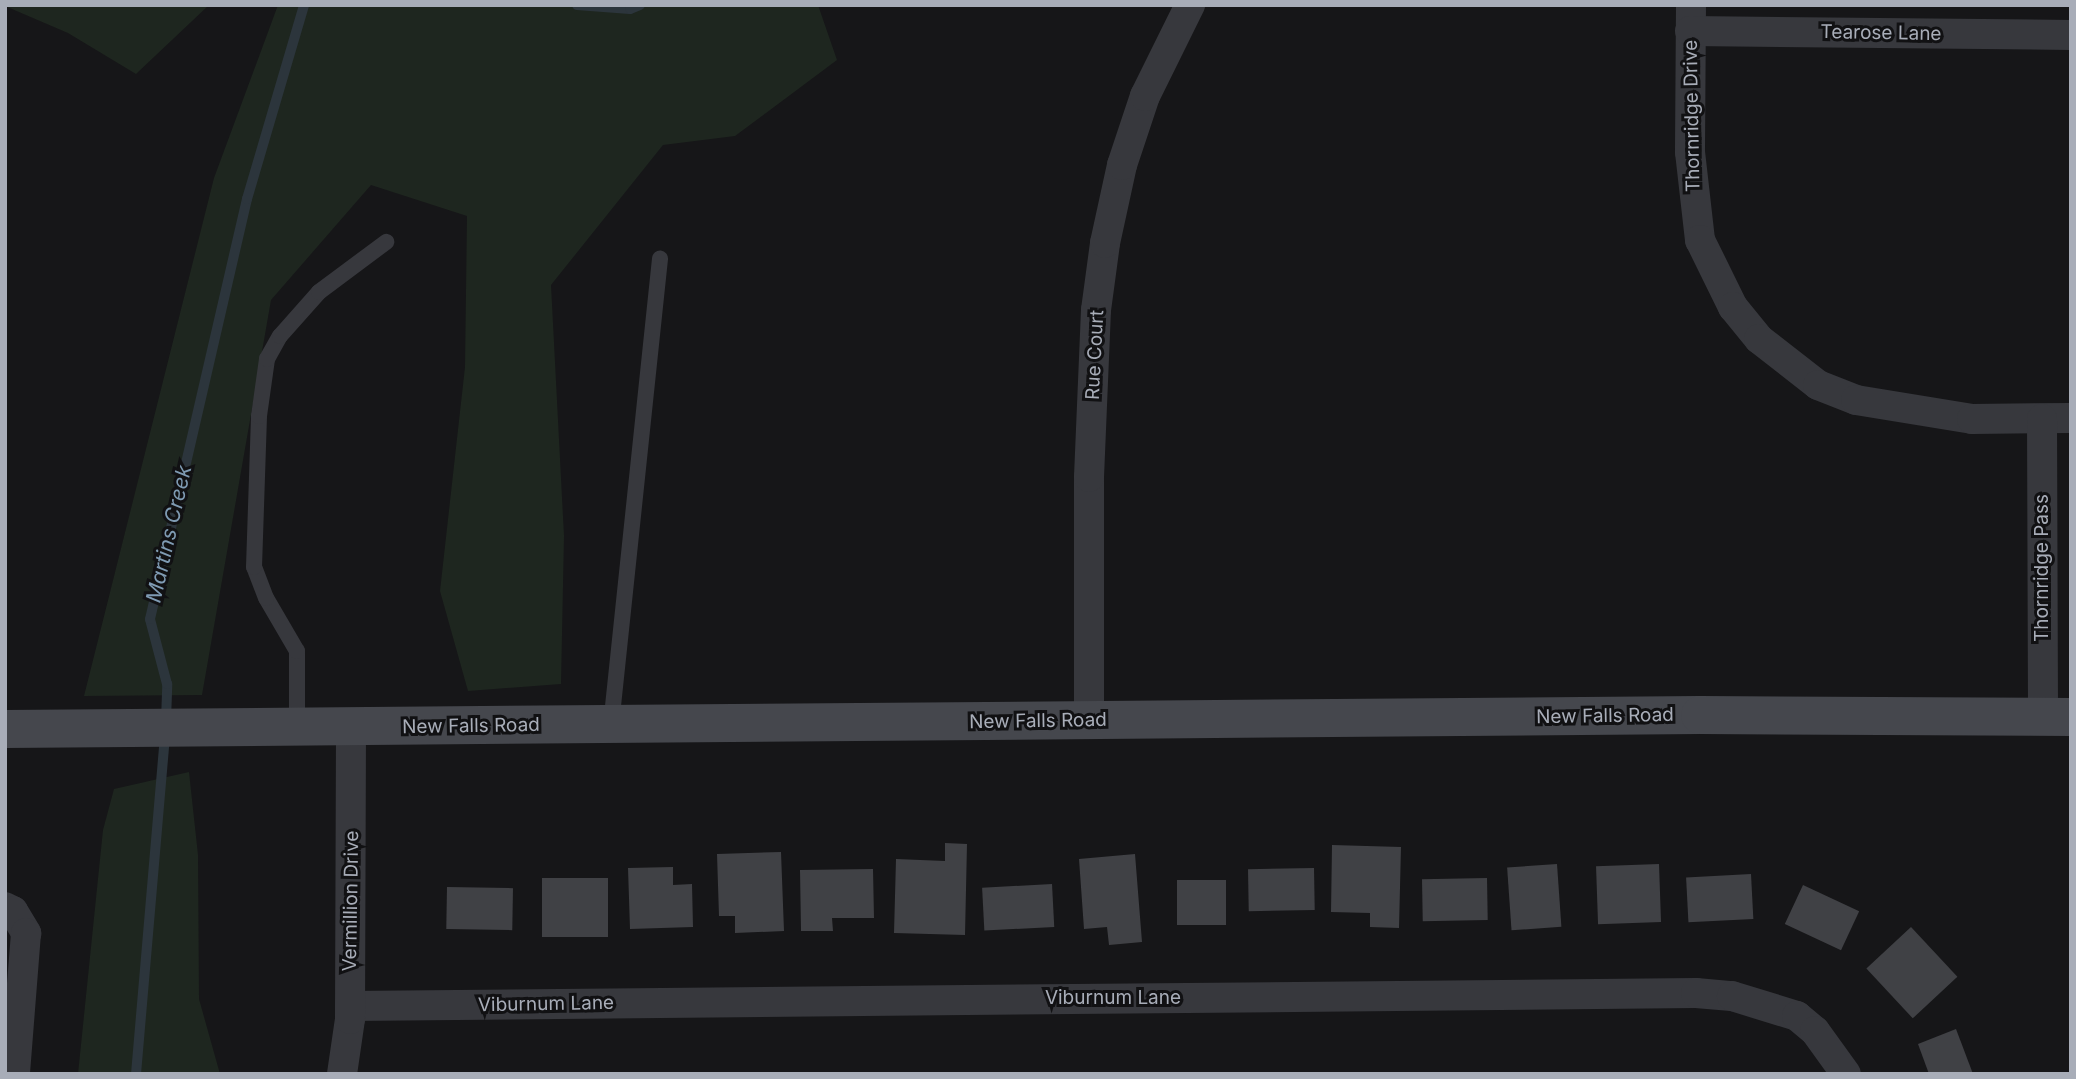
<!DOCTYPE html>
<style>
body{margin:0}
#map{position:relative;width:2076px;height:1079px;overflow:hidden;background:#161618;font-family:Inter,sans-serif}
div>[style]{position:absolute}
.green>*{inset:0;background:#1e261f}
.stream>*{height:10px;margin:-5px;padding:0 5px;transform-origin:5px;border-radius:5px;background:#2c353c}
.building>*{inset:0;background:#404145;transform-origin:0 0}
.service>*{height:16px;margin:-8px;padding:0 8px;transform-origin:8px;border-radius:8px;background:#37383d}
.minor>*{height:30px;margin:-15px;padding:0 15px;transform-origin:15px;border-radius:15px;background:#37383d}
.secondary>*{height:38px;margin:-19px;padding:0 19px;transform-origin:19px;border-radius:19px;background:#45474d}
span{translate:-50% -50%;white-space:nowrap;text-align:center;line-height:1.15;-webkit-text-stroke:6px #111113;paint-order:stroke}
.street-label{font-size:19px;color:#a8adb8}
.water-label{font-size:21px;color:#7f9bb3;font-style:italic}
.frame{position:absolute;inset:0;border:7px solid #a8adb8;pointer-events:none}
</style>
<div id="map">
<div class="green">
<i style="clip-path:polygon(209px 5px,136px 74px,68px 33px,5px 6px)"></i>
<i style="clip-path:polygon(278px 5px,818px 5px,837px 60px,735px 136px,663px 145px,551px 285px,564px 536px,561px 684px,468px 691px,440px 591px,465px 367px,467px 216px,371px 185px,271px 300px,202px 695px,84px 696px,214px 178px)"></i>
<i style="clip-path:polygon(189px 772px,198px 855px,199px 999px,220px 1074px,78px 1074px,103px 830px,114px 789px)"></i>
</div>
<div class="stream">
<i style="left:577px;top:5px;width:53px;rotate:4.3deg"></i>
<i style="left:630px;top:9px;width:11px;rotate:-22deg"></i>
<i style="left:166px;top:721px;width:37px;rotate:-88deg"></i>
<i style="left:167px;top:684px;width:67px;rotate:-104.7deg"></i>
<i style="left:150px;top:619px;width:431px;rotate:-77deg"></i>
<i style="left:247px;top:199px;width:202px;rotate:-73.6deg"></i>
<i style="left:136px;top:1074px;width:339px;rotate:-85.1deg"></i>
</div>
<div class="building">
<i style="clip-path:polygon(945px 843px,967px 844px,965px 935px,894px 933px,896px 859px,945px 861px)"></i>
<i style="clip-path:polygon(1332px 845px,1401px 847px,1399px 928px,1370px 927px,1370px 913px,1331px 912px)"></i>
<i style="clip-path:polygon(781px 852px,784px 931px,735px 933px,735px 916px,719px 916px,717px 854px)"></i>
<i style="clip-path:polygon(1135px 854px,1142px 942px,1109px 945px,1107px 927px,1084px 929px,1079px 859px)"></i>
<i style="left:1557px;top:864px;width:63px;height:50px;rotate:86deg"></i>
<i style="left:1659px;top:864px;width:58px;height:63px;rotate:88deg"></i>
<i style="clip-path:polygon(673px 867px,673px 885px,692px 884px,693px 927px,630px 929px,628px 868px)"></i>
<i style="left:1314px;top:868px;width:42px;height:66px;rotate:89deg"></i>
<i style="clip-path:polygon(873px 869px,874px 918px,832px 918px,833px 931px,801px 931px,800px 870px)"></i>
<i style="left:1751px;top:874px;width:45px;height:65px;rotate:87deg"></i>
<i style="left:542px;top:878px;width:66px;height:59px"></i>
<i style="left:1487px;top:878px;width:42px;height:65px;rotate:89deg"></i>
<i style="left:1177px;top:880px;width:49px;height:45px"></i>
<i style="left:1052px;top:884px;width:43px;height:70px;rotate:87deg"></i>
<i style="left:1803px;top:885px;width:62px;height:43px;rotate:25deg"></i>
<i style="left:447px;top:887px;width:66px;height:42px;rotate:1deg"></i>
<i style="left:1911px;top:927px;width:68px;height:61px;rotate:47deg"></i>
<i style="clip-path:polygon(1956px 1029px,1973px 1074px,1929px 1074px,1918px 1044px)"></i>
</div>
<div class="service">
<i style="left:611px;top:725px;width:469px;rotate:-84deg"></i>
<i style="left:297px;top:728px;width:77px;rotate:-90deg"></i>
<i style="left:297px;top:651px;width:61px;rotate:-120.3deg"></i>
<i style="left:266px;top:598px;width:33px;rotate:-111deg"></i>
<i style="left:254px;top:567px;width:151px;rotate:-88.1deg"></i>
<i style="left:259px;top:416px;width:58px;rotate:-82deg"></i>
<i style="left:267px;top:359px;width:26px;rotate:-61deg"></i>
<i style="left:280px;top:336px;width:59px;rotate:-48.4deg"></i>
<i style="left:319px;top:292px;width:84px;rotate:-36.7deg"></i>
</div>
<div class="minor">
<i style="left:1691px;top:5px;width:147px;rotate:90.4deg"></i>
<i style="left:1690px;top:152px;width:89px;rotate:83.5deg"></i>
<i style="left:1700px;top:240px;width:75px;rotate:63.8deg"></i>
<i style="left:1733px;top:307px;width:41px;rotate:50.9deg"></i>
<i style="left:1759px;top:339px;width:75px;rotate:37.9deg"></i>
<i style="left:1818px;top:385px;width:41px;rotate:21.5deg"></i>
<i style="left:1856px;top:400px;width:118px;rotate:9.3deg"></i>
<i style="left:1972px;top:419px;width:99px;rotate:-0.6deg"></i>
<i style="left:1690px;top:31px;width:381px;rotate:0.6deg"></i>
<i style="left:2042px;top:419px;width:298px;rotate:89.8deg"></i>
<i style="left:1089px;top:720px;width:243px;rotate:-90deg"></i>
<i style="left:1089px;top:477px;width:167px;rotate:-87.6deg"></i>
<i style="left:1096px;top:310px;width:68px;rotate:-82.3deg"></i>
<i style="left:1105px;top:243px;width:80px;rotate:-77.7deg"></i>
<i style="left:1122px;top:165px;width:73px;rotate:-71.6deg"></i>
<i style="left:1145px;top:96px;width:102px;rotate:-63.7deg"></i>
<i style="left:5px;top:907px;width:9px;rotate:27deg"></i>
<i style="left:13px;top:911px;width:26px;rotate:59deg"></i>
<i style="left:26px;top:933px;width:141px;rotate:94.5deg"></i>
<i style="left:350px;top:1006px;width:1346px;rotate:-0.55deg"></i>
<i style="left:1696px;top:993px;width:36px;rotate:5deg"></i>
<i style="left:1732px;top:996px;width:68px;rotate:17.1deg"></i>
<i style="left:1797px;top:1016px;width:23px;rotate:40deg"></i>
<i style="left:1815px;top:1031px;width:53px;rotate:54.2deg"></i>
<i style="left:342px;top:1074px;width:56px;rotate:-81.7deg"></i>
<i style="left:350px;top:1019px;width:292px;rotate:-89.8deg"></i>
</div>
<div class="secondary">
<i style="left:5px;top:729px;width:1695px;rotate:-0.47deg"></i>
<i style="left:1700px;top:715px;width:371px;rotate:0.3deg"></i>
</div>
<div class="street-label">
<span style="left:1881px;top:33px;rotate:1deg">Tearose Lane</span>
<span style="left:1692px;top:116px;rotate:-91deg">Thornridge Drive</span>
<span style="left:1095px;top:355px;rotate:-87deg">Rue Court</span>
<span style="left:2042px;top:568px;rotate:-90deg">Thornridge Pass</span>
<span style="left:1605px;top:716px;rotate:-1deg">New Falls Road</span>
<span style="left:1038px;top:721px;rotate:-1deg">New Falls Road</span>
<span style="left:471px;top:726px;rotate:-1deg">New Falls Road</span>
<span style="left:351px;top:901px;rotate:-89deg">Vermillion Drive</span>
<span style="left:1113px;top:998px">Viburnum Lane</span>
<span style="left:546px;top:1004px;rotate:-1deg">Viburnum Lane</span>
</div>
<div class="water-label">
<span style="left:169px;top:534px;rotate:-77deg">Martins Creek</span>
</div>
<div class="frame"></div>
</div>
